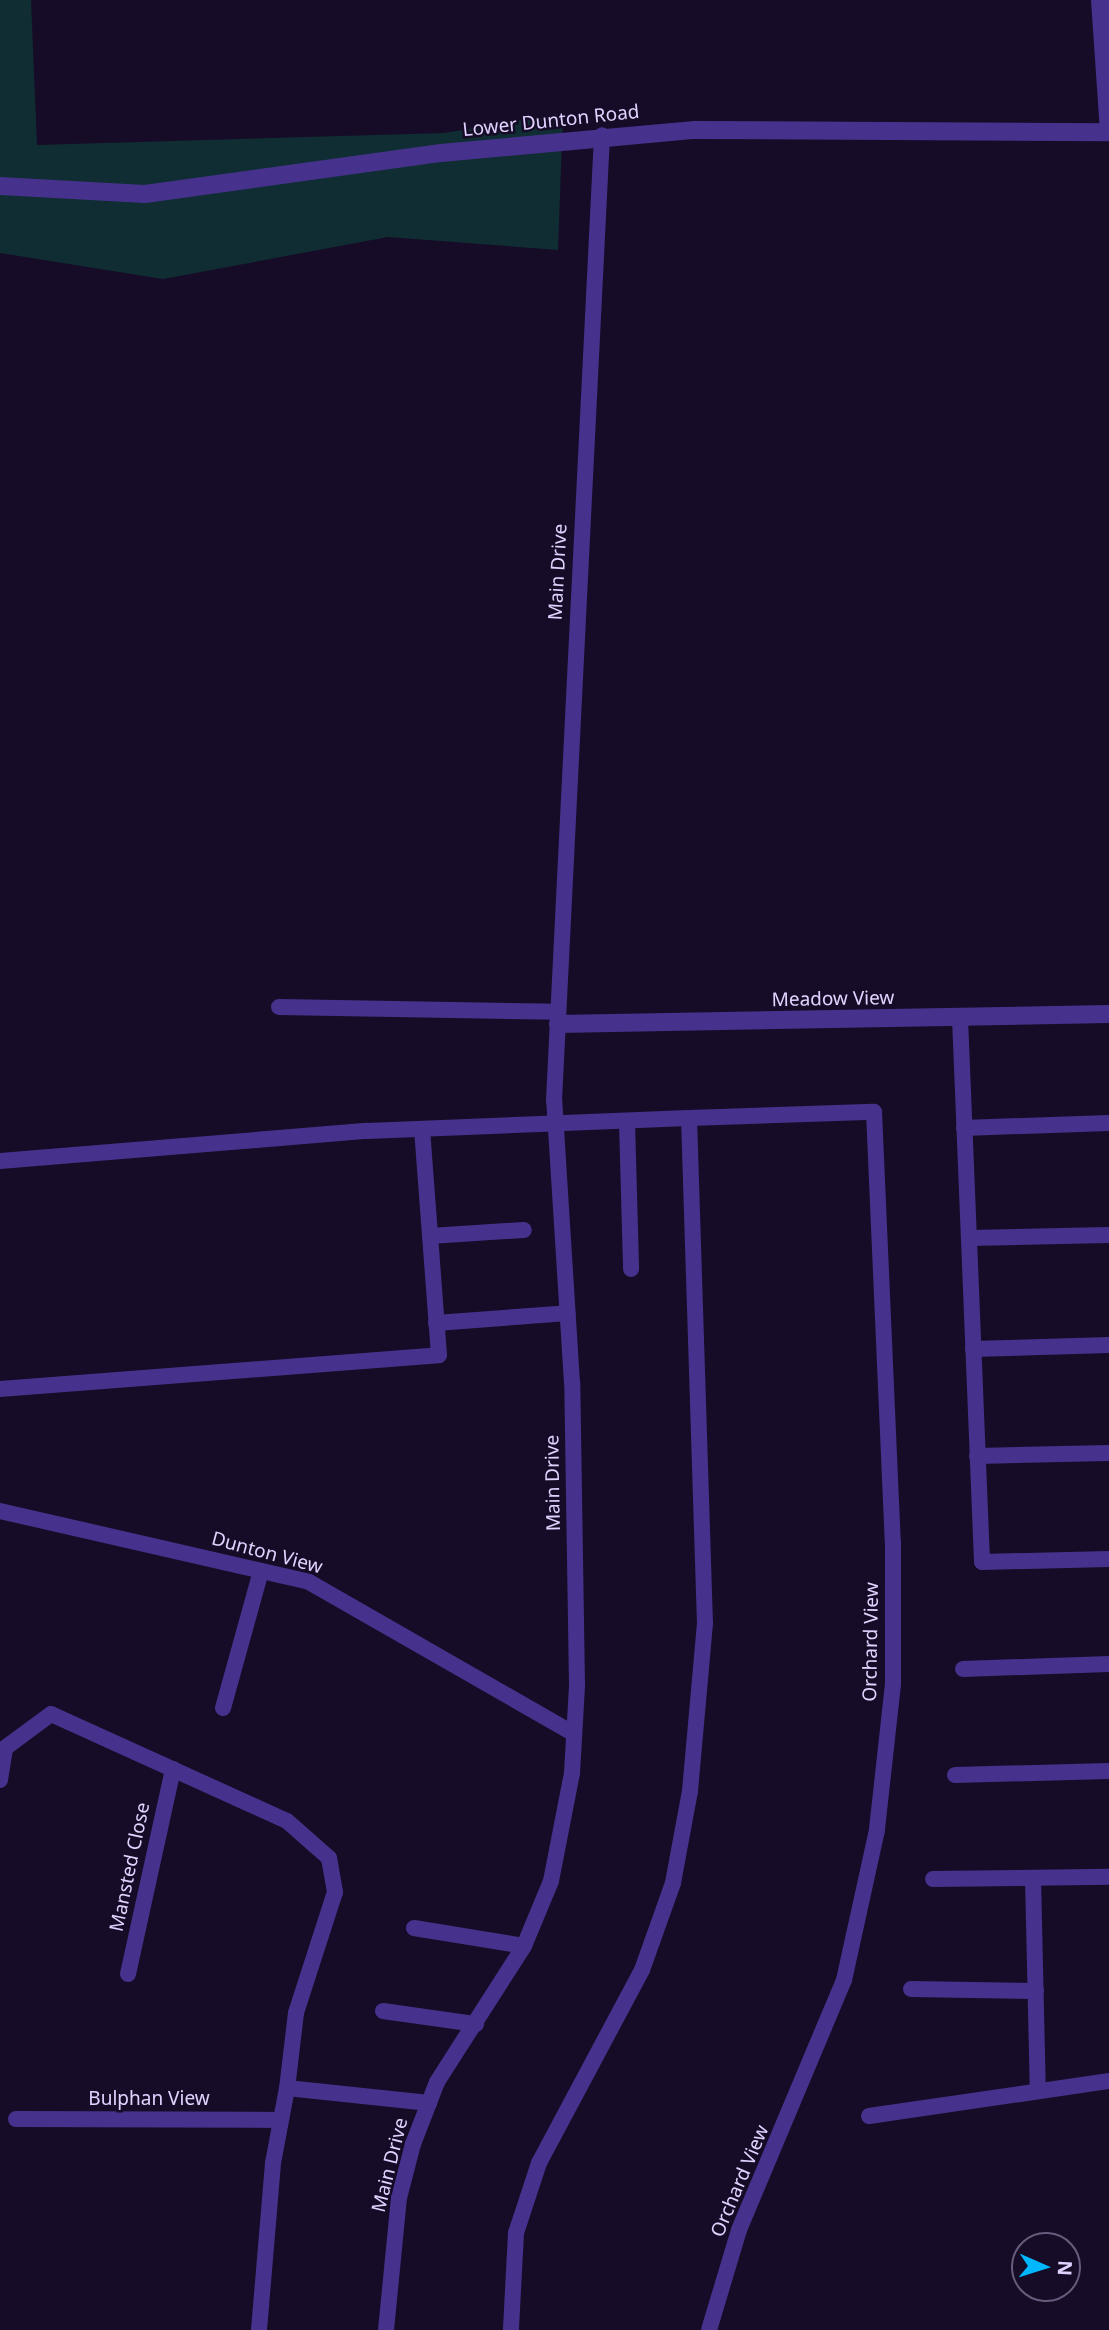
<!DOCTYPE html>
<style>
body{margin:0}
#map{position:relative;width:1109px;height:2330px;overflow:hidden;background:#160c27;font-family:"Noto Sans",sans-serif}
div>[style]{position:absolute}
.green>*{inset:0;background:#0f2d32}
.lane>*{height:16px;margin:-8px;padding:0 8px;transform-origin:8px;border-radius:8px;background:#46328c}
.street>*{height:18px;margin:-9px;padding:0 9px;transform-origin:9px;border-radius:9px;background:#46328c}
span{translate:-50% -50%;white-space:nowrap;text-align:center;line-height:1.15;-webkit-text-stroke:5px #160c27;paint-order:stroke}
.street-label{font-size:19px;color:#e0d3ff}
.north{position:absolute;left:1011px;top:2232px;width:70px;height:70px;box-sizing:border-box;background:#160c27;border:2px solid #675c7d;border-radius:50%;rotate:93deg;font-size:19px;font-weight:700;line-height:28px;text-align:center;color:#e0d3ff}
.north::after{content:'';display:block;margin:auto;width:24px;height:32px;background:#00b7fe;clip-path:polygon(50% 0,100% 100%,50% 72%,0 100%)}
</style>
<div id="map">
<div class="green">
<i style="clip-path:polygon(0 0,31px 0,37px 145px,444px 133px,563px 113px,558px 250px,388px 237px,163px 279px,0 253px)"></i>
</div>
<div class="lane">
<i style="left:279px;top:1007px;width:278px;rotate:1deg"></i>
<i style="left:960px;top:1018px;width:544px;rotate:87.68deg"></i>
<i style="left:982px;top:1562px;width:127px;rotate:-1.4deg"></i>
<i style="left:689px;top:1118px;width:185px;rotate:-1.9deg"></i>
<i style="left:874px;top:1112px;width:430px;rotate:87.5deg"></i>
<i style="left:893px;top:1542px;width:142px;rotate:90deg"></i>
<i style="left:893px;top:1684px;width:147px;rotate:96.3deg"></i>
<i style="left:877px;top:1830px;width:154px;rotate:102.4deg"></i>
<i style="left:844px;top:1980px;width:271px;rotate:112.8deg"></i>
<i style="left:739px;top:2230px;width:104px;rotate:106.7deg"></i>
<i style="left:627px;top:1122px;width:147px;rotate:88.4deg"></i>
<i style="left:964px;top:1128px;width:145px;rotate:-2deg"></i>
<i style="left:0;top:1161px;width:368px;rotate:-4.7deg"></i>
<i style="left:367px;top:1131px;width:322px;rotate:-2.3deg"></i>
<i style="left:689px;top:1118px;width:505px;rotate:88.19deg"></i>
<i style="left:705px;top:1623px;width:169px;rotate:95.1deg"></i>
<i style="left:690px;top:1791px;width:94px;rotate:100.5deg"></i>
<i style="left:673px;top:1883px;width:92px;rotate:109.6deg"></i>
<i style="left:642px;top:1970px;width:219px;rotate:118.1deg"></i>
<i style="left:539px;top:2163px;width:74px;rotate:108.2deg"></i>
<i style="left:516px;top:2233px;width:97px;rotate:93deg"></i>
<i style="left:430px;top:1236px;width:94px;rotate:-3.7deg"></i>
<i style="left:969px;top:1238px;width:140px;rotate:-1.2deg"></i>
<i style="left:436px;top:1323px;width:132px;rotate:-4.3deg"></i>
<i style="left:973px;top:1349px;width:136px;rotate:-1.7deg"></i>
<i style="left:0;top:1389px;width:440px;rotate:-4.4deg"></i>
<i style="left:439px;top:1355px;width:226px;rotate:-94.3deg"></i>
<i style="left:977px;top:1456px;width:132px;rotate:-1.3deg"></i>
<i style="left:0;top:1511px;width:317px;rotate:12.9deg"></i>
<i style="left:309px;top:1582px;width:305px;rotate:29.8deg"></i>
<i style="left:963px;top:1669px;width:146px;rotate:-2deg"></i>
<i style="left:223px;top:1708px;width:142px;rotate:-74.5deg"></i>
<i style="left:955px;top:1775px;width:154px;rotate:-1.5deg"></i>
<i style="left:0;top:1780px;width:32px;rotate:-81deg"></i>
<i style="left:5px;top:1748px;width:57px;rotate:-36.5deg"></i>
<i style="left:51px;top:1714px;width:259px;rotate:24.4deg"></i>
<i style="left:287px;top:1821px;width:56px;rotate:41.4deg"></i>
<i style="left:329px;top:1858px;width:35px;rotate:80deg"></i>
<i style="left:335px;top:1892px;width:127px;rotate:107.9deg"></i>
<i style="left:296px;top:2013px;width:76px;rotate:96.8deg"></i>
<i style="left:287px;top:2088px;width:143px;rotate:6deg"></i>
<i style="left:1033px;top:1878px;width:213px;rotate:88.7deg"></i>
<i style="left:933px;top:1879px;width:176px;rotate:-0.7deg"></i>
<i style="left:414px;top:1928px;width:111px;rotate:9.3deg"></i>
<i style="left:128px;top:1974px;width:210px;rotate:-77.6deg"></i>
<i style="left:911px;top:1989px;width:125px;rotate:0.9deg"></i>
<i style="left:383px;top:2011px;width:94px;rotate:8deg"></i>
<i style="left:869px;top:2116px;width:243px;rotate:-8.3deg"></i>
<i style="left:16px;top:2119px;width:265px;rotate:0.2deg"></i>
<i style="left:259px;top:2330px;width:168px;rotate:-85.2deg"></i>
<i style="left:273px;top:2163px;width:76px;rotate:-79.4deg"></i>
<i style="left:386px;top:2330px;width:133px;rotate:-84.4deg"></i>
<i style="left:399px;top:2198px;width:56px;rotate:-75.5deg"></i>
<i style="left:413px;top:2144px;width:66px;rotate:-68.8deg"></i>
<i style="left:437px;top:2082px;width:161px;rotate:-57.4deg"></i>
<i style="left:524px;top:1946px;width:70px;rotate:-67.4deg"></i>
<i style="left:551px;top:1881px;width:110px;rotate:-79deg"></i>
<i style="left:572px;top:1773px;width:88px;rotate:-86.7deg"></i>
<i style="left:577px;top:1685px;width:302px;rotate:-90.9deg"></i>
<i style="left:572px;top:1383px;width:284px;rotate:-93.6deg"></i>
<i style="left:554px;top:1100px;width:966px;rotate:-87.15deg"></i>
</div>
<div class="street">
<i style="left:1100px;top:0;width:131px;rotate:86.1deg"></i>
<i style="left:0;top:186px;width:145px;rotate:3.2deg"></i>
<i style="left:145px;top:194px;width:299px;rotate:-7.9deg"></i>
<i style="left:441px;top:153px;width:255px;rotate:-5.2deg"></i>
<i style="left:695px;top:130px;width:414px;rotate:0.3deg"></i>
<i style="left:558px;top:1024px;width:551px;rotate:-1.04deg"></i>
</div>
<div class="street-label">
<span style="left:551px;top:121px;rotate:-6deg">Lower Dunton Road</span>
<span style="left:558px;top:572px;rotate:-87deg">Main Drive</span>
<span style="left:833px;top:999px;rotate:-1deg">Meadow View</span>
<span style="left:553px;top:1483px;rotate:-91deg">Main Drive</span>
<span style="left:267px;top:1553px;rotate:15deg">Dunton View</span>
<span style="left:871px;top:1642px;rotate:-89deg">Orchard View</span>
<span style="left:130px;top:1867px;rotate:-78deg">Mansted Close</span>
<span style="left:149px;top:2099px">Bulphan View</span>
<span style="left:390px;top:2165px;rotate:-76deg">Main Drive</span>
<span style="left:740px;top:2181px;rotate:-67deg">Orchard View</span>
</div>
<div class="north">N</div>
</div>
